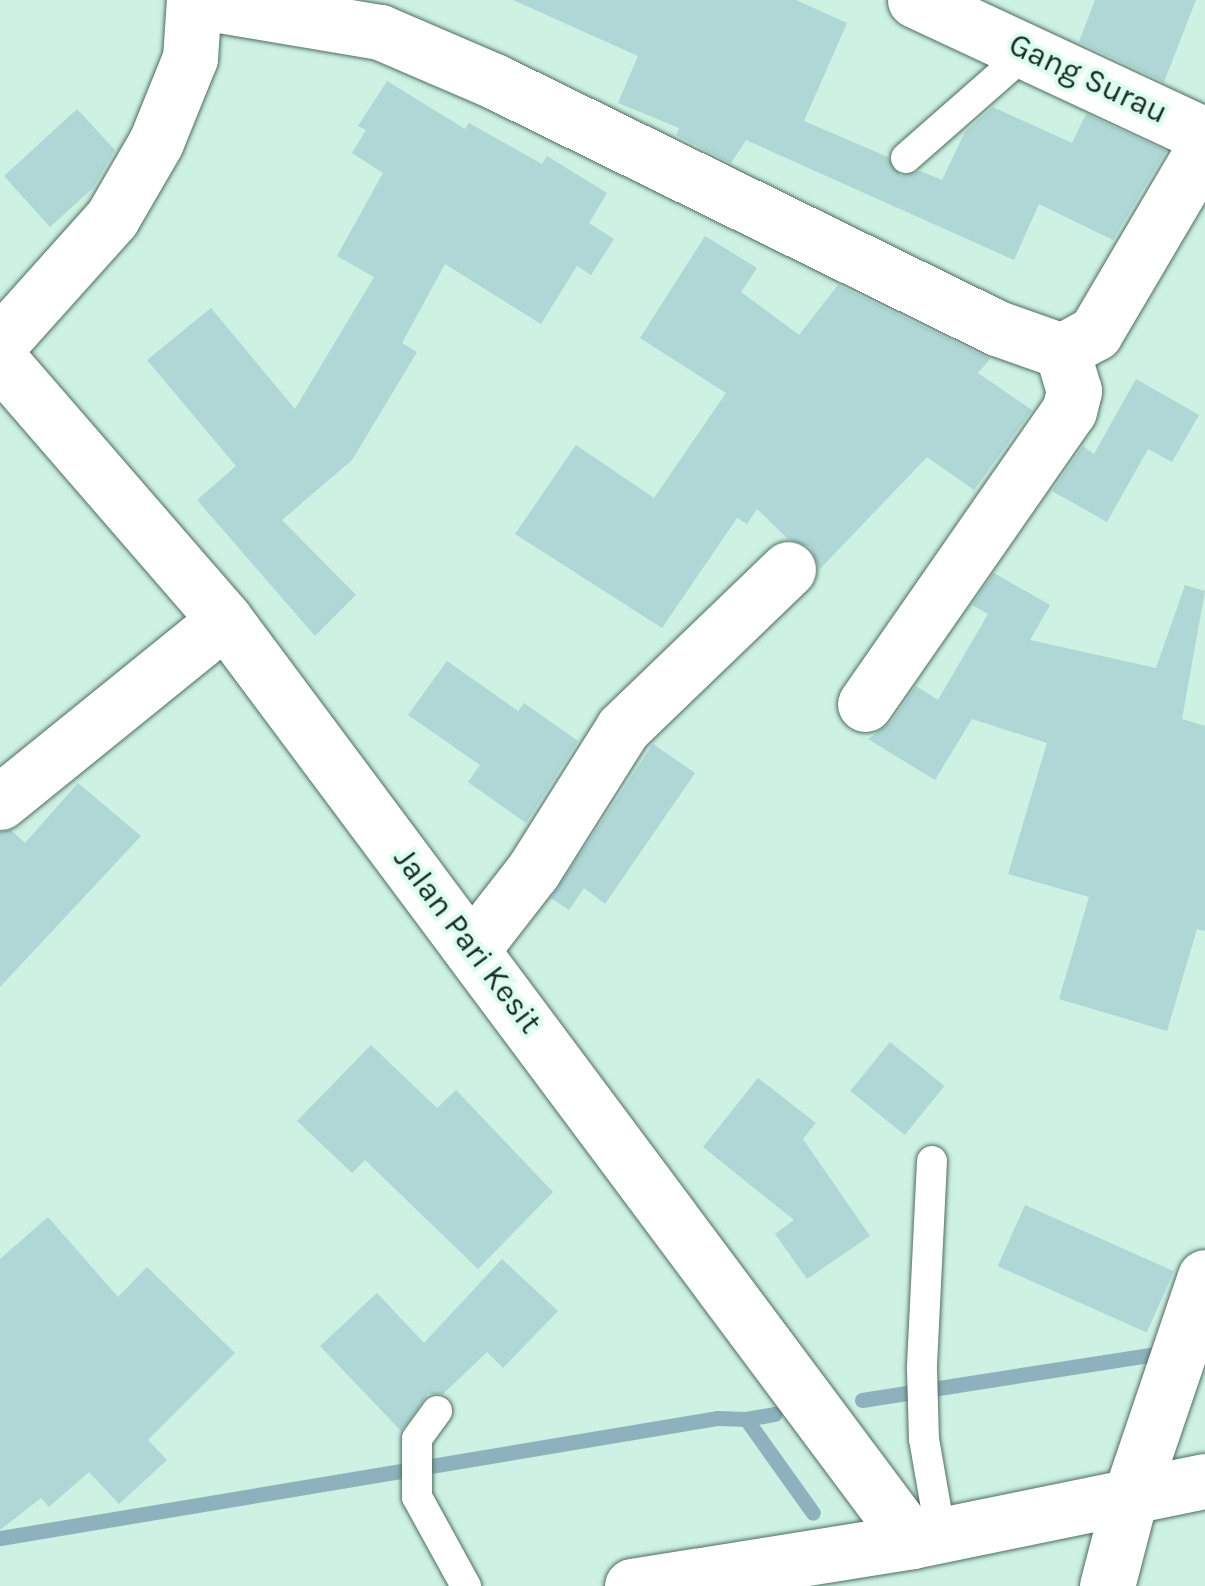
<!DOCTYPE html>
<style>
body{margin:0}
#map{position:relative;width:1205px;height:1586px;overflow:hidden;background:#cdf1e3;font-family:Karla,sans-serif}
div>[style]{position:absolute}
.stream>*{height:15px;margin:-7.5px;padding:0 7.5px;transform-origin:7.5px;border-radius:7.5px;background:#8db2bd}
.building>*{inset:0;background:#aed7d6;transform-origin:0 0}
.roads{filter:drop-shadow(0 0 2px #4e6e62) drop-shadow(0 0 2px #4e6e62)}
.lane>*{height:30px;margin:-15px;padding:0 15px;transform-origin:15px;border-radius:15px;background:#fff}
.street>*{height:55px;margin:-27.5px;padding:0 27.5px;transform-origin:27.5px;border-radius:27.5px;background:#fff}
.primary>*{height:55px;margin:-27.5px;padding:0 27.5px;transform-origin:27.5px;border-radius:27.5px;background:#fff}
span{translate:-50% -50%;white-space:nowrap;text-align:center;line-height:1.15;-webkit-text-stroke:8px #dafef0;paint-order:stroke}
.street-label{font-size:32px;color:#1b2924}
</style>
<div id="map">
<div class="stream">
<i style="left:862px;top:1400px;width:311px;rotate:-8.9deg"></i>
<i style="left:746px;top:1419px;width:29px;rotate:-10deg"></i>
<i style="left:0;top:1538px;width:728px;rotate:-9.49deg"></i>
<i style="left:718px;top:1418px;width:28px;rotate:2deg"></i>
<i style="left:746px;top:1419px;width:115px;rotate:54.5deg"></i>
</div>
<div class="building">
<i style="clip-path:polygon(513px 0,796px 0,847px 23px,804px 121px,888px 157px,901px 176px,920px 171px,942px 180px,965px 132px,993px 107px,1072px 143px,1086px 114px,1166px 151px,1113px 240px,1039px 204px,1014px 260px,746px 140px,731px 163px,676px 135px,679px 128px,618px 103px,638px 56px)"></i>
<i style="clip-path:polygon(1095px 0,1196px 0,1164px 82px,1079px 42px)"></i>
<i style="clip-path:polygon(387px 81px,465px 129px,469px 123px,542px 164px,547px 156px,607px 193px,589px 223px,614px 239px,591px 275px,577px 266px,541px 324px,445px 264px,402px 343px,417px 352px,352px 460px,282px 520px,356px 595px,315px 636px,197px 500px,236px 466px,147px 360px,211px 308px,295px 409px,374px 277px,337px 256px,383px 173px,352px 153px,366px 130px,358px 126px)"></i>
<i style="clip-path:polygon(77px 109px,115px 150px,93px 188px,50px 227px,4px 176px)"></i>
<i style="clip-path:polygon(705px 236px,757px 268px,741px 292px,799px 335px,838px 285px,990px 359px,978px 373px,1032px 410px,974px 490px,927px 457px,820px 569px,810px 547px,788px 539px,757px 509px,747px 524px,737px 518px,662px 628px,515px 534px,576px 445px,654px 498px,726px 393px,640px 338px)"></i>
<i style="clip-path:polygon(1136px 379px,1199px 415px,1172px 462px,1148px 449px,1107px 522px,1052px 491px,1083px 446px,1094px 454px)"></i>
<i style="clip-path:polygon(994px 573px,1050px 605px,1030px 640px,1156px 668px,1185px 585px,1205px 591px,1182px 719px,1205px 726px,1205px 931px,1197px 929px,1167px 1031px,1059px 999px,1089px 897px,1008px 874px,1047px 743px,972px 719px,935px 780px,868px 739px,891px 722px,916px 686px,938px 700px,988px 614px,972px 605px)"></i>
<i style="clip-path:polygon(447px 661px,518px 711px,524px 703px,578px 741px,526px 823px,468px 782px,480px 765px,408px 715px)"></i>
<i style="clip-path:polygon(653px 744px,695px 773px,605px 904px,584px 888px,569px 910px,551px 898px)"></i>
<i style="clip-path:polygon(78px 783px,141px 836px,0 987px,0 832px,11px 830px,25px 843px)"></i>
<i style="left:890px;top:1042px;width:70px;height:63px;rotate:39deg"></i>
<i style="clip-path:polygon(371px 1045px,437px 1108px,456px 1090px,553px 1192px,478px 1269px,365px 1160px,352px 1173px,297px 1121px)"></i>
<i style="clip-path:polygon(758px 1078px,816px 1123px,803px 1139px,870px 1236px,807px 1279px,775px 1234px,794px 1220px,703px 1147px)"></i>
<i style="left:1025px;top:1205px;width:163px;height:67px;rotate:24deg"></i>
<i style="clip-path:polygon(48px 1217px,118px 1297px,147px 1267px,235px 1353px,148px 1440px,167px 1460px,119px 1504px,89px 1472px,49px 1507px,41px 1498px,0 1530px,0 1259px)"></i>
<i style="clip-path:polygon(502px 1259px,558px 1311px,503px 1368px,487px 1352px,443px 1394px,428px 1394px,401px 1431px,320px 1346px,377px 1293px,424px 1343px)"></i>
</div>
<div class="roads">
<div class="lane">
<i style="left:906px;top:158px;width:164px;rotate:-41.3deg"></i>
<i style="left:932px;top:1161px;width:208px;rotate:92.8deg"></i>
<i style="left:922px;top:1369px;width:70px;rotate:88.4deg"></i>
<i style="left:924px;top:1439px;width:98px;rotate:80.1deg"></i>
<i style="left:437px;top:1411px;width:34px;rotate:126deg"></i>
<i style="left:417px;top:1439px;width:58px;rotate:90deg"></i>
<i style="left:417px;top:1497px;width:102px;rotate:61.2deg"></i>
</div>
<div class="street">
<i style="left:915px;top:0;width:320px;rotate:25deg"></i>
<i style="left:195px;top:1px;width:188px;rotate:9.5deg"></i>
<i style="left:380px;top:32px;width:126px;rotate:23.3deg"></i>
<i style="left:496px;top:82px;width:558px;rotate:26.15deg"></i>
<i style="left:997px;top:328px;width:69px;rotate:19.5deg"></i>
<i style="left:1062px;top:351px;width:38px;rotate:-29deg"></i>
<i style="left:1095px;top:333px;width:217px;rotate:-59.5deg"></i>
<i style="left:0;top:343px;width:168px;rotate:-48.1deg"></i>
<i style="left:112px;top:218px;width:88px;rotate:-59.9deg"></i>
<i style="left:156px;top:142px;width:91px;rotate:-68deg"></i>
<i style="left:190px;top:58px;width:58px;rotate:-86.1deg"></i>
<i style="left:0;top:360px;width:344px;rotate:49.1deg"></i>
<i style="left:225px;top:620px;width:1149px;rotate:53.28deg"></i>
<i style="left:865px;top:704px;width:357px;rotate:-55.2deg"></i>
<i style="left:1069px;top:411px;width:21px;rotate:-76deg"></i>
<i style="left:1074px;top:391px;width:42px;rotate:-106.7deg"></i>
<i style="left:0;top:802px;width:289px;rotate:-39deg"></i>
<i style="left:473px;top:948px;width:98px;rotate:-52.1deg"></i>
<i style="left:533px;top:871px;width:169px;rotate:-57.8deg"></i>
<i style="left:623px;top:728px;width:229px;rotate:-43.9deg"></i>
<i style="left:1107px;top:1586px;width:95px;rotate:-75.4deg"></i>
<i style="left:1131px;top:1494px;width:229px;rotate:-71.2deg"></i>
</div>
<div class="primary">
<i style="left:632px;top:1586px;width:284px;rotate:-9.1deg"></i>
<i style="left:912px;top:1541px;width:299px;rotate:-11.6deg"></i>
</div>
</div>
<div class="street-label">
<span style="left:1088px;top:79px;rotate:25deg">Gang Surau</span>
<span style="left:467px;top:941px;rotate:53deg">Jalan Pari Kesit</span>
</div>
</div>
